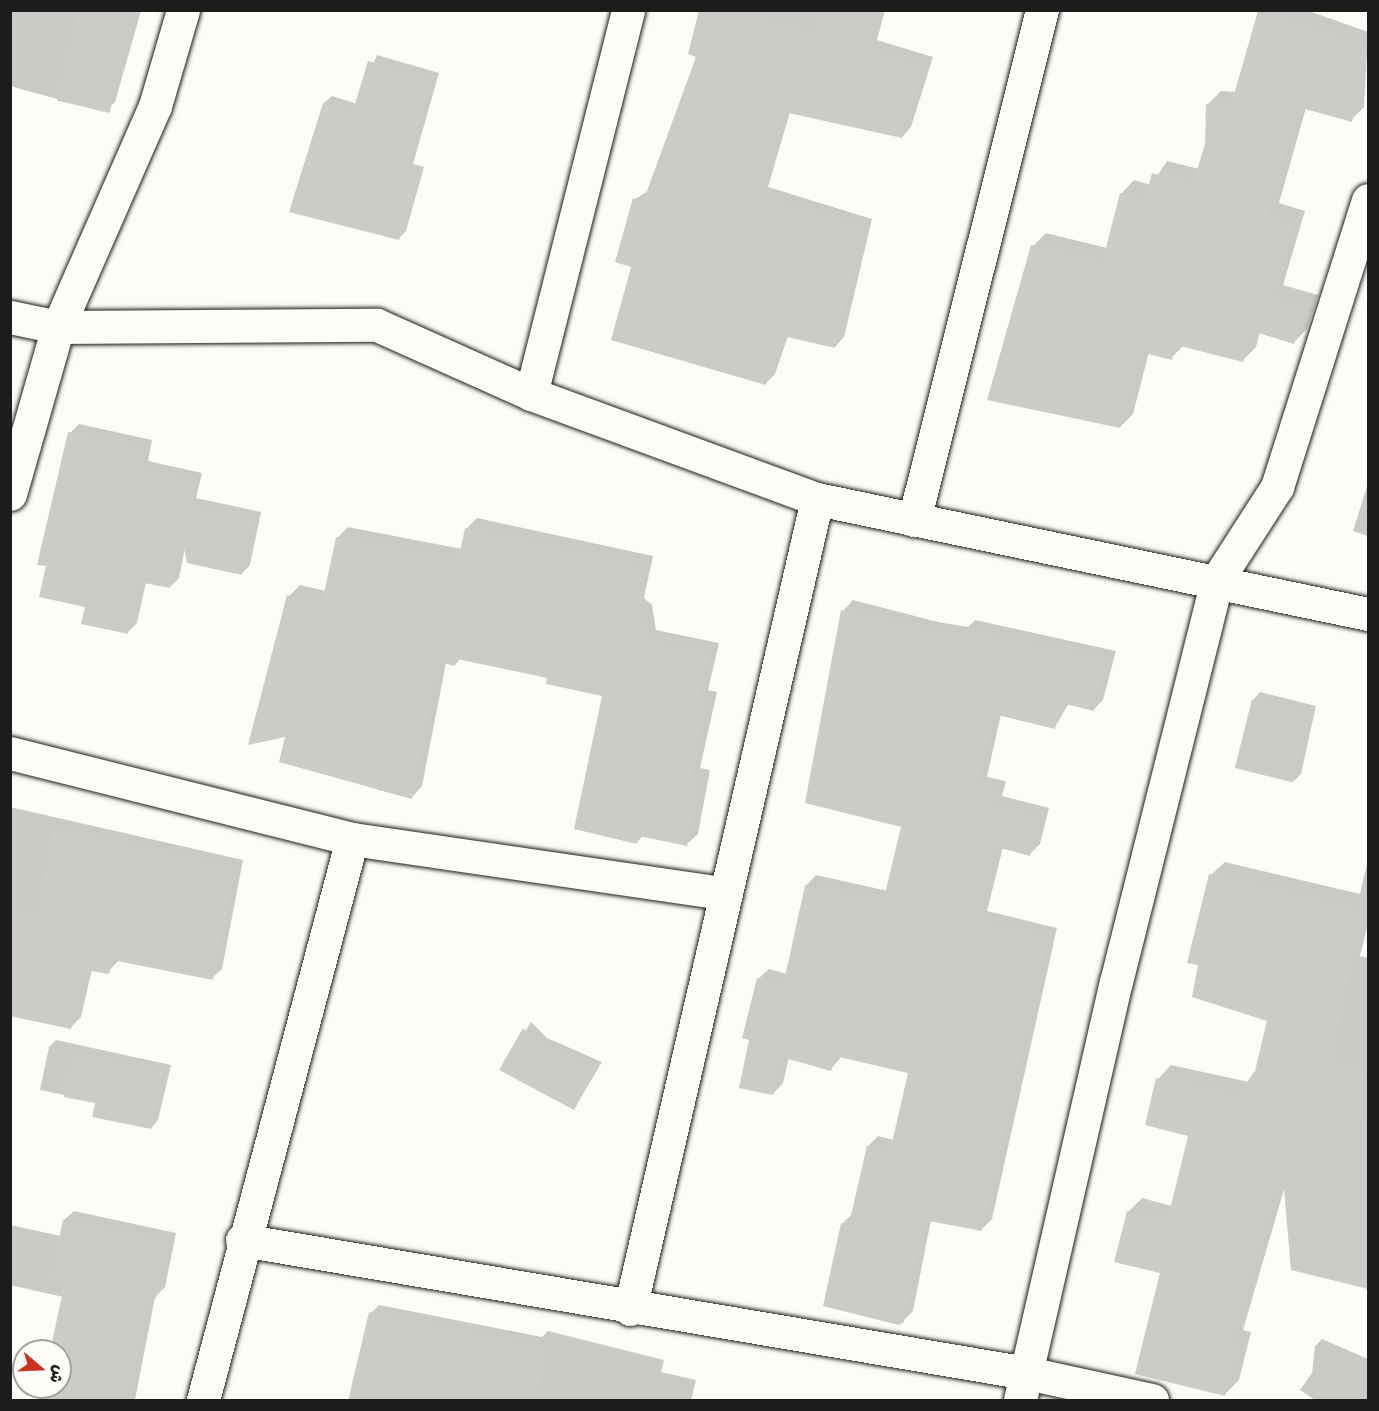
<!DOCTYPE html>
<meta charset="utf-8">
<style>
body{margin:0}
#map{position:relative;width:1379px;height:1411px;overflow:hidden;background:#fdfcf7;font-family:"Architects Daughter","Playpen Sans Arabic",sans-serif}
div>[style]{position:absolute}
.shadow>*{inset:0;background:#0003}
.building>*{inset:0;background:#cccbc8;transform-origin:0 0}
.roads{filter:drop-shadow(0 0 2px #1c1c1c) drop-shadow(0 0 2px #1c1c1c)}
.minor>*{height:33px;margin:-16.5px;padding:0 16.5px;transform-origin:16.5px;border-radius:16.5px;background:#fdfcf7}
span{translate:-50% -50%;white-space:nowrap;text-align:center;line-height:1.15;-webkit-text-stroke:5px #fdfcf7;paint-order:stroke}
.frame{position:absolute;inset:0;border:12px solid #1c1c1c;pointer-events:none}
.north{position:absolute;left:12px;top:1339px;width:60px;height:60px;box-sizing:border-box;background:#fdfcf7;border:2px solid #a3a29f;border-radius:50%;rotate:109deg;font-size:16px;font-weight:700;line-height:24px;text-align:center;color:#1c1c1c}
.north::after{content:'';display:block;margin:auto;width:21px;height:27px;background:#c8321e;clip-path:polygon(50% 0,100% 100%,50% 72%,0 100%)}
</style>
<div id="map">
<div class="shadow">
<i style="clip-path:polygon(10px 10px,141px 11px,115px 102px,104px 112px,10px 86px)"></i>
<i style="clip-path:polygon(706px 10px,885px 10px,877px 40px,933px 57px,911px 127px,902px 137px,790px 112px,768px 187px,872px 219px,844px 337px,835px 347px,788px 336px,775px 374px,765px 384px,633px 266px,635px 199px,648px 191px,671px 132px,697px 57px)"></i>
<i style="clip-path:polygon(1261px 10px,1306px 10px,1368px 32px,1364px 107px,1351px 120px,1306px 108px,1279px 203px,1305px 211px,1283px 285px,1318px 295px,1307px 329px,1294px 342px,1260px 332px,1256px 347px,1243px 360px,1184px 345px,1171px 358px,1149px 352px,1133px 414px,1120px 427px,1033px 246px,1046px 233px,1107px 248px,1121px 194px,1134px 180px,1151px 185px,1167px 161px,1199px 169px,1207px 144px,1207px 105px,1221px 91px,1237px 92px)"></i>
<i style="clip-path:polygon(377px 55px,439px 73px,413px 164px,424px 167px,406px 231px,399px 238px,291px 211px,324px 103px,332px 96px,357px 104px)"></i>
<i style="clip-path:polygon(79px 424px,152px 440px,148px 461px,202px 473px,196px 498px,261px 512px,250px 565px,241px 574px,185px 548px,179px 578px,170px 587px,146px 582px,137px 623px,128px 632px,87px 606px,70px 433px)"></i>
<i style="clip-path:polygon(1368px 483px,1368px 536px,1353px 531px)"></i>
<i style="clip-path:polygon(477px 518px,653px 556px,644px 598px,652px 605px,656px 630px,719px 643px,708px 690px,717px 692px,700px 768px,710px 770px,698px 834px,687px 844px,643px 836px,637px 842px,604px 695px,549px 677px,461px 658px,455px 665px,446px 663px,422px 786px,412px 797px,378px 790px,379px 784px,287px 735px,289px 596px,300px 585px,326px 591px,337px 538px,348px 527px,462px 549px,466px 529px)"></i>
<i style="clip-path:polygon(853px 600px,938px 622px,968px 627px,975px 620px,1116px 651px,1103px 700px,1093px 710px,1069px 703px,1055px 727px,1001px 714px,987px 777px,1006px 781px,1002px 796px,1049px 808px,1040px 844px,1030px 854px,1003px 847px,987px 911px,1057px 928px,992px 1219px,981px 1230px,931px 1220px,913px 1311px,903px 1321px,842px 1224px,853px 1213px,868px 1146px,878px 1136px,894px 1140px,910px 1072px,842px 1056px,831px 1069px,789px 1057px,783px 1083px,773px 1094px,758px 979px,769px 969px,787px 974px,806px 886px,816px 875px,888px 891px,903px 826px,843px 611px)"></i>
<i style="clip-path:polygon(1260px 692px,1316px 706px,1301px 774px,1294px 781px,1253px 700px)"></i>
<i style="clip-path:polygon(10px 807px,243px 860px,222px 969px,212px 978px,119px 960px,108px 972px,92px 969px,81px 1017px,71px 1027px,10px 1015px)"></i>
<i style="clip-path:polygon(1368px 859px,1368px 924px,1360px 956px,1368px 958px,1368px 1210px,1354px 1267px,1285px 1186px,1243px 1330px,1251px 1332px,1239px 1380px,1225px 1394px,1128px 1212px,1142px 1198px,1172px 1206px,1190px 1135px,1158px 1079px,1171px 1065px,1249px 1082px,1256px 1071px,1268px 1020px,1200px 964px,1211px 875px,1225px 862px,1360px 894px)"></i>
<i style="clip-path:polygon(531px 1022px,547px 1038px,602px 1062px,574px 1109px,501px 1070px)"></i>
<i style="clip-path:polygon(56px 1040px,171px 1065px,158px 1120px,151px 1128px,97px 1102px,40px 1090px,49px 1047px)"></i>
<i style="clip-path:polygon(74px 1211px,176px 1233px,165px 1287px,155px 1297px,135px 1400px,40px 1400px,43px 1387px,60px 1387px,60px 1351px,51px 1351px,63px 1297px,10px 1285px,10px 1225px,61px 1236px,64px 1220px)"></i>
<i style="clip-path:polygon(379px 1305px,542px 1337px,548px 1331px,664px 1360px,661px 1372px,696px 1380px,691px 1400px,349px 1400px,371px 1313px)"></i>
<i style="clip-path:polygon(1322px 1339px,1368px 1359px,1368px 1400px,1315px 1400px,1300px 1390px,1312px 1373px,1315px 1346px)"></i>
</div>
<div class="building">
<i style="left:78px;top:10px;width:54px;height:93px;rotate:13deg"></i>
<i style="clip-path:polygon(699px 10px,743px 10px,742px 16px,812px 33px,818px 10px,879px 10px,868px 50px,924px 66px,902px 138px,784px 112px,759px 196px,863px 229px,835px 348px,783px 336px,766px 385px,611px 340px,631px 267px,615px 262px,633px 198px,643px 202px,696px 57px,688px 54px)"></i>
<i style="clip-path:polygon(1258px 11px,1368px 49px,1352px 122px,1298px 107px,1267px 216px,1293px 224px,1271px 298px,1306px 308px,1294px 344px,1252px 331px,1243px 362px,1176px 345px,1172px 360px,1141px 352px,1120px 428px,987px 400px,1031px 245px,1102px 263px,1120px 193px,1145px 199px,1152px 173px,1193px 184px,1205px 144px,1206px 104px,1231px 105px)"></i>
<i style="clip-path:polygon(368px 61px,433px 80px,407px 171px,418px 174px,399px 240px,289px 212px,323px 103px,353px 111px)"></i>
<i style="clip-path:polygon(68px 432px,144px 449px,140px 470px,194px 482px,188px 506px,253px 521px,242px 575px,187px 563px,182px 537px,170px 588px,139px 582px,128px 634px,81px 624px,85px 607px,39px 597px,46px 566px,37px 565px)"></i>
<i style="clip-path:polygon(465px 528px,644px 567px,634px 610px,641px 616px,646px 641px,709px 654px,698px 701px,707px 703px,690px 779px,700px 781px,687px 846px,639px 836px,637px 844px,574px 829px,602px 696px,546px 684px,547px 678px,457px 659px,455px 666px,438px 662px,412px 799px,279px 762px,285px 737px,248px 745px,287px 595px,322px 603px,336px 537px,458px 561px)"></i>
<i style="clip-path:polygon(841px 610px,927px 631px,961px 638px,963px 630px,1106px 661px,1094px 711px,1062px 703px,1055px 729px,994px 714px,977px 787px,997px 791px,993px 806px,1040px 818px,1030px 856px,996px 847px,978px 921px,1048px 938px,982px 1231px,924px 1220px,904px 1322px,899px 1325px,823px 1306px,841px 1223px,849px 1224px,867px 1146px,890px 1151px,908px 1073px,835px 1056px,831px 1071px,781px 1057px,773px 1095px,739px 1088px,749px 1040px,742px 1038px,757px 978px,783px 986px,805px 885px,883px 902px,901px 827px,805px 803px)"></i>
<i style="left:1252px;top:699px;width:60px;height:71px;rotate:14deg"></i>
<i style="clip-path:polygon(53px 828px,234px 869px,213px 980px,112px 960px,109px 974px,85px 970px,71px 1029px,10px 1016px,10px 910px,37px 916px)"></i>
<i style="clip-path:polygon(1209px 874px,1363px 911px,1331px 1061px,1365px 1069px,1354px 1111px,1368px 1115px,1368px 1289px,1291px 1270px,1282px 1166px,1231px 1344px,1238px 1345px,1225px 1396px,1135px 1374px,1160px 1273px,1114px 1262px,1127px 1211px,1167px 1222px,1188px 1136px,1145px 1125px,1156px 1078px,1237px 1096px,1255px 1071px,1267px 1021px,1192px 997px,1198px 965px,1187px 963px)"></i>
<i style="clip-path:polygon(523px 1028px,540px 1045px,596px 1070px,574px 1110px,499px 1070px)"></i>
<i style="clip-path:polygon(74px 1052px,164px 1072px,151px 1129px,92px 1117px,95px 1103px,64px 1097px)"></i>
<i style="clip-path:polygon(63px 1220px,167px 1242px,156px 1298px,148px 1297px,127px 1401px,38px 1401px,42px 1387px,60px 1387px,60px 1351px,50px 1351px,65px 1282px,51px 1278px)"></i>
<i style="clip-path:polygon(369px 1312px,548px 1348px,535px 1401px,348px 1401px)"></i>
</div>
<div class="roads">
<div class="minor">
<i style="left:10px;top:317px;width:49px;rotate:11.8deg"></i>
<i style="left:58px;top:327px;width:319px;rotate:-0.4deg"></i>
<i style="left:377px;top:325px;width:169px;rotate:24.1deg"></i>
<i style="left:531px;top:394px;width:305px;rotate:20.2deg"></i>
<i style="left:817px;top:499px;width:563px;rotate:11.79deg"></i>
<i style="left:531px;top:394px;width:396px;rotate:-75.8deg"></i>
<i style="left:10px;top:494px;width:174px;rotate:-74deg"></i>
<i style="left:58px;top:327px;width:241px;rotate:-66.3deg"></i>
<i style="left:155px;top:106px;width:100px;rotate:-73.7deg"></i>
<i style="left:914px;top:520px;width:526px;rotate:-75.91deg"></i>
<i style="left:10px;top:753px;width:353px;rotate:14.1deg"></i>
<i style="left:352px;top:839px;width:375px;rotate:8.3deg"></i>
<i style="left:242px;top:1240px;width:796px;rotate:9.62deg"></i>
<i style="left:1027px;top:1373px;width:128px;rotate:12.2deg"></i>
<i style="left:630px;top:1309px;width:831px;rotate:-77deg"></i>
<i style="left:203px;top:1400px;width:580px;rotate:-75.13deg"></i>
<i style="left:1020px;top:1400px;width:429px;rotate:-77.1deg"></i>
<i style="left:1116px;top:982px;width:414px;rotate:-75.9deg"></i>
<i style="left:1217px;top:580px;width:111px;rotate:-57.2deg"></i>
<i style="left:1277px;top:487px;width:301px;rotate:-72.4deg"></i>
</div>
</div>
<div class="frame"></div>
<div class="north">ش</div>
</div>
